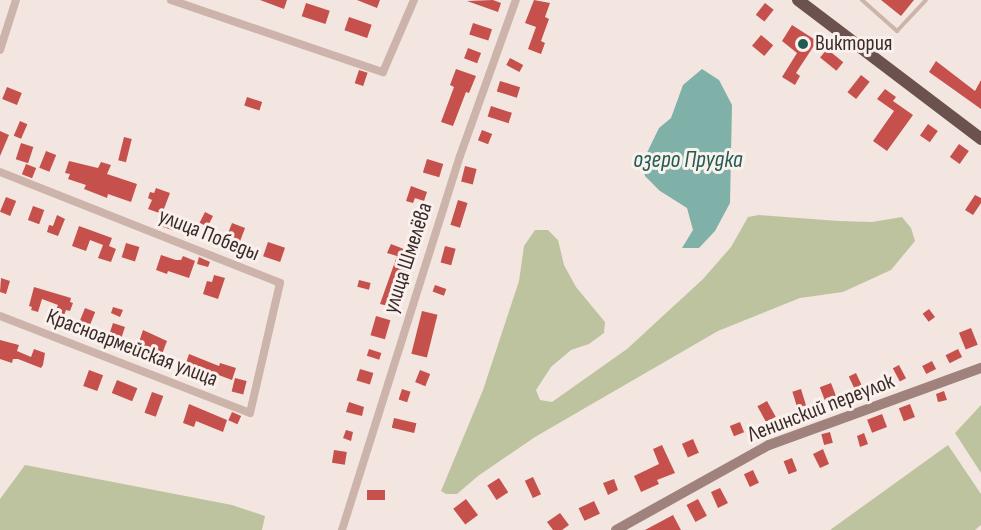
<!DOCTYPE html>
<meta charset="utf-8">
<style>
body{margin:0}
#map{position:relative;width:981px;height:530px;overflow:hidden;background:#f3e6e0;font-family:"Sofia Sans Condensed",sans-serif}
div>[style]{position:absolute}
.green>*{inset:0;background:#bec39f}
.water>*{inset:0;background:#7fb1a9}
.building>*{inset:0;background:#c6514c;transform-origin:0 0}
.service>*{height:4px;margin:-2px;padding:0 2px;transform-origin:2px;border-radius:2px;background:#ccb4ab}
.minor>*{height:8px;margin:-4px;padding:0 4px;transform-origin:4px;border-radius:4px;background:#ccb4ab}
.secondary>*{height:10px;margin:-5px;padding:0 5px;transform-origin:5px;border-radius:5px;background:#a0827d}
.trunk>*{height:12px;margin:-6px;padding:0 6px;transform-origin:6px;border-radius:6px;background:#6b524f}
.dots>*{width:16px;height:16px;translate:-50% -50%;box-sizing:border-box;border:3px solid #faf1ed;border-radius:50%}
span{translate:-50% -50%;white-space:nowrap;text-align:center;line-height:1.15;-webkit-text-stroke:6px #faf1ed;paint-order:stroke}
.poi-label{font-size:22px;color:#3a2c2a}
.left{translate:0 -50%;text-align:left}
.street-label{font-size:22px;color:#3a2c2a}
.water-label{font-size:24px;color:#205c54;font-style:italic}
</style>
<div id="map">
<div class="green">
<i style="clip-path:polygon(759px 215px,839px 221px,872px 222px,902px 217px,911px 228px,915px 241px,891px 270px,843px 292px,800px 298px,718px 331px,535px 437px,478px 476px,457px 494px,446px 494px,441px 491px,483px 390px,519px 281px,524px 246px,535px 230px,548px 230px,558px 240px,564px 265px,576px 287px,605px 322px,604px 333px,589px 344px,571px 350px,551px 367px,536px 390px,540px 400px,552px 402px,627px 349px,703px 279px,731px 247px,748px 217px)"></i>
<i style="clip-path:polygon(981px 405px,981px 473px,955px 433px)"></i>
<i style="clip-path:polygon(948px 445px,981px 494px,981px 525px,975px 530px,830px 530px)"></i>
<i style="clip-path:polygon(25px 465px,232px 505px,265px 516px,262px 530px,0 530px,0 499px)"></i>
</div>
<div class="water">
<i style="clip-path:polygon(702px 69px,719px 80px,732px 105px,730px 203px,715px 231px,699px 248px,682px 248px,693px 230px,687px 208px,660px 191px,645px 176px,642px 163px,659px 128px,671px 118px,683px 85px)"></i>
</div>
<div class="building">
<i style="clip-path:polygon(260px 0,287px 0,284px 9px)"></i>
<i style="clip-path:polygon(357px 0,380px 0,377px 8px)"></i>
<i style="clip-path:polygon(493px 0,501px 3px,498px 12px,467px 1px)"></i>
<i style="clip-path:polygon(534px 0,550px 3px,545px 17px,549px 19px,541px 41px,545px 43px,541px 54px,528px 49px,536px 27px,525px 23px)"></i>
<i style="clip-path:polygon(881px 0,914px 0,901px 16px)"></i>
<i style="left:306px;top:3px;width:25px;height:14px;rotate:18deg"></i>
<i style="left:765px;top:3px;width:11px;height:15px;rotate:38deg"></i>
<i style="left:349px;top:17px;width:24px;height:14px;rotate:19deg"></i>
<i style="left:473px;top:23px;width:20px;height:12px;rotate:18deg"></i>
<i style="clip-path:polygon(792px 25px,817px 41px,796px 73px,800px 76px,795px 85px,782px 77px,797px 53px,782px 41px)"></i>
<i style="left:761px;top:35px;width:16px;height:14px;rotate:40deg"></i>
<i style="left:468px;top:48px;width:14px;height:11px;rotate:21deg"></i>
<i style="left:827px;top:49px;width:21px;height:11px;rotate:39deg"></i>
<i style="left:510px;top:58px;width:15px;height:8px;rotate:28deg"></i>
<i style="clip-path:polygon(936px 61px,975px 91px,981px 80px,981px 109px,929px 72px)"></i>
<i style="clip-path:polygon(456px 69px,476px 76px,469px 93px,466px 92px,453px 126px,441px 122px,454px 87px,450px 85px)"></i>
<i style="left:359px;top:70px;width:9px;height:14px;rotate:18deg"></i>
<i style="left:861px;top:75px;width:11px;height:22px;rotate:38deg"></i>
<i style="left:500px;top:81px;width:21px;height:11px;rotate:17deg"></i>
<i style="left:7px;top:87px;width:16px;height:13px;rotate:22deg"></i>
<i style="clip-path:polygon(885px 89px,896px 97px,893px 101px,913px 115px,887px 151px,873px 141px,894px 111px,877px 99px)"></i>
<i style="left:247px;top:97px;width:16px;height:9px;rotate:18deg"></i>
<i style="left:491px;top:106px;width:22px;height:11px;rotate:18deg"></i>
<i style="left:20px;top:121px;width:8px;height:16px;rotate:23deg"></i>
<i style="left:928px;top:124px;width:12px;height:14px;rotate:35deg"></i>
<i style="left:482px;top:130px;width:11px;height:11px;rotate:22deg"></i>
<i style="clip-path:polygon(0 131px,9px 135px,0 156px)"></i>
<i style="left:124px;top:137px;width:8px;height:24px;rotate:14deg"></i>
<i style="left:21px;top:143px;width:13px;height:17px;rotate:18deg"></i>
<i style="left:959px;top:144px;width:12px;height:16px;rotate:35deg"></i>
<i style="left:46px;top:151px;width:11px;height:18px;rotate:22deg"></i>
<i style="left:427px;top:159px;width:17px;height:14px;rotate:17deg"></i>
<i style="clip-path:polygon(69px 161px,98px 168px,101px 162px,111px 165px,107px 174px,137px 184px,131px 202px,108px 194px,107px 198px,84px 189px,86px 185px,68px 179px,70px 174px,65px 173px)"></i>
<i style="left:26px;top:164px;width:11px;height:11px;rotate:22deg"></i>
<i style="left:465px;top:166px;width:12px;height:16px;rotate:14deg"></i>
<i style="clip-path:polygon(411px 186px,427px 192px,424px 201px,415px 198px,413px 203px,406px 201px)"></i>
<i style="clip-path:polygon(156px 188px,170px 193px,162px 214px,148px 209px,152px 200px,148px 198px,150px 192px,154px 193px)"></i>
<i style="clip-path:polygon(975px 195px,981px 198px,981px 203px,973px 215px,965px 210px)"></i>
<i style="left:6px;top:197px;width:11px;height:16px;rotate:22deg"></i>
<i style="left:458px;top:200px;width:10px;height:26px;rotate:17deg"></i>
<i style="left:33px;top:206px;width:12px;height:15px;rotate:20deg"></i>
<i style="left:205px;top:212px;width:9px;height:12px;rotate:27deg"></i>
<i style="clip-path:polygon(57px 215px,65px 219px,58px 236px,47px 232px,49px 225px,53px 226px)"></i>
<i style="left:165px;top:218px;width:12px;height:9px;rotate:20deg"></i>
<i style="left:232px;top:223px;width:14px;height:19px;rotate:21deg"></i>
<i style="clip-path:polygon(79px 226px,112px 238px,109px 246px,116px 249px,111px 262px,98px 258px,103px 245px,90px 240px,86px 251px,72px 246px)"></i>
<i style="left:268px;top:242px;width:18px;height:15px;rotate:19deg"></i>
<i style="left:126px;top:243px;width:14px;height:15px;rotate:17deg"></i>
<i style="clip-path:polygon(391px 244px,414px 253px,397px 308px,380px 304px,397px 256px,387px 253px)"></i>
<i style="left:445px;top:246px;width:11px;height:17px;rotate:15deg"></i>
<i style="clip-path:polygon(161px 255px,176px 260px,181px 260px,183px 256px,195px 261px,189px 278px,168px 271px,167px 274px,156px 270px)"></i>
<i style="clip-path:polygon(199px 257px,210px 262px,208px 267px,197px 264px)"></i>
<i style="clip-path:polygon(214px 275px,225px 278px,218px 299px,203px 294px,207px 281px,212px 282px)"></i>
<i style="clip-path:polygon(1px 278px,10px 281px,6px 294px,0 292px)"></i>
<i style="left:359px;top:280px;width:12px;height:7px;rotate:14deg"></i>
<i style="left:435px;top:285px;width:12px;height:7px;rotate:20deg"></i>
<i style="clip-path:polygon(34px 287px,71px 298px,70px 302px,73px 303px,70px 311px,66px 310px,62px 321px,53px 318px,58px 305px,42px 299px,38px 312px,31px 310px,32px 307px,29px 306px)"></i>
<i style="clip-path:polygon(113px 307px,123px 310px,120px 317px,111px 313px)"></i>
<i style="left:85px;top:308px;width:11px;height:17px;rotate:22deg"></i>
<i style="left:929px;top:309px;width:10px;height:8px;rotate:53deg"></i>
<i style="left:422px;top:311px;width:16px;height:44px;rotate:14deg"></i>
<i style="left:376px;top:316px;width:15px;height:20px;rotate:16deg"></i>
<i style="clip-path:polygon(113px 323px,125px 327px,120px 342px,131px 346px,128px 355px,100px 345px,103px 336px,108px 338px)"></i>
<i style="left:971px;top:328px;width:18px;height:13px;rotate:68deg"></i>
<i style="clip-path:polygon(143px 330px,167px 341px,162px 354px,137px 348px)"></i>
<i style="clip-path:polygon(0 340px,19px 345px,17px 351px,31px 357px,34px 349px,45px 353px,43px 365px,41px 368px,18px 359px,13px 359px,12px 363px,0 359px)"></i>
<i style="left:369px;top:349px;width:13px;height:7px;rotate:18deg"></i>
<i style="left:958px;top:349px;width:9px;height:14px;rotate:63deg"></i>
<i style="clip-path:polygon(189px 354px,219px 366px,220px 363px,236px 368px,232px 380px,186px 363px)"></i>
<i style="left:932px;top:361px;width:9px;height:11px;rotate:63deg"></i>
<i style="left:899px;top:365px;width:15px;height:7px;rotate:62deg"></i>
<i style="left:360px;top:369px;width:14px;height:12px;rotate:17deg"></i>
<i style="left:89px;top:370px;width:15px;height:17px;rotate:20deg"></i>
<i style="left:420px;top:370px;width:11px;height:13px;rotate:22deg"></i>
<i style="left:856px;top:373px;width:17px;height:8px;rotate:65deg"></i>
<i style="left:235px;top:378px;width:12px;height:14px;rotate:14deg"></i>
<i style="left:117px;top:380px;width:22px;height:14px;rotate:22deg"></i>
<i style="left:831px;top:383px;width:14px;height:12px;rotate:69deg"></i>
<i style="left:402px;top:389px;width:9px;height:11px;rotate:18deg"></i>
<i style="left:801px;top:389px;width:17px;height:9px;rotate:73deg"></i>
<i style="clip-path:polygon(944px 391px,947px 400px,938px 402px,936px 394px)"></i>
<i style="left:152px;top:392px;width:12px;height:22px;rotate:20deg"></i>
<i style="left:767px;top:401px;width:18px;height:11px;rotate:61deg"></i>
<i style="clip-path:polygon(349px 402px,364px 407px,362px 416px,346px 412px)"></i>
<i style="clip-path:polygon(189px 404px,227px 420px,223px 432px,196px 421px,194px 427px,183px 423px)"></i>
<i style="left:910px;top:404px;width:14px;height:12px;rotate:69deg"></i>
<i style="left:232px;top:412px;width:10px;height:9px;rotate:24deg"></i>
<i style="left:882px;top:414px;width:14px;height:16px;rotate:69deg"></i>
<i style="left:394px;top:418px;width:23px;height:10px;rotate:13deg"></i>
<i style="left:740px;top:422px;width:11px;height:11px;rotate:68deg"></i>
<i style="clip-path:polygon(346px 430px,353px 432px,351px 441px,343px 438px)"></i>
<i style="left:830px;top:432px;width:11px;height:9px;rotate:75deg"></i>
<i style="clip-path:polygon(864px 433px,868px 444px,860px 447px,857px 436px)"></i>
<i style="left:693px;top:439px;width:15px;height:12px;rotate:67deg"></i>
<i style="clip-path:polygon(662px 445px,675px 473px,657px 480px,659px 484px,641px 492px,634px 476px,659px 464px,653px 449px)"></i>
<i style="clip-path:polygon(823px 449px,829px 464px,820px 468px,813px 454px)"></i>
<i style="left:334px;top:450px;width:13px;height:13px;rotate:9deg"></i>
<i style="left:792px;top:458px;width:14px;height:9px;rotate:69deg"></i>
<i style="left:753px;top:470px;width:14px;height:10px;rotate:65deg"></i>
<i style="left:533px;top:477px;width:19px;height:9px;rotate:65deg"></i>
<i style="left:499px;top:478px;width:17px;height:14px;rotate:57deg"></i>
<i style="clip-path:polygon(614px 479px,618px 490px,608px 495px,603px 483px)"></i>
<i style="clip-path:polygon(720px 488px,728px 503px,718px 508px,711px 492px)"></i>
<i style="left:367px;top:490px;width:18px;height:10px"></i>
<i style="left:466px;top:499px;width:20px;height:16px;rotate:53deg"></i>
<i style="left:698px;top:499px;width:19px;height:13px;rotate:62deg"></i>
<i style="left:594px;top:501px;width:14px;height:17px;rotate:65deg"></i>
<i style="clip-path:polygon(560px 513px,569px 525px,562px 530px,553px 530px,547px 522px)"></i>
<i style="clip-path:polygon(673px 515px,681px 530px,645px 530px)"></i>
</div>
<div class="service">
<i style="left:862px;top:0;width:47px;rotate:41.5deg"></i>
<i style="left:897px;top:31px;width:42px;rotate:-46.9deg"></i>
</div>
<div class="minor">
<i style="left:171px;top:0;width:224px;rotate:18.8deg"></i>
<i style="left:383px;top:72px;width:78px;rotate:-66.7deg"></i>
<i style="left:0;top:50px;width:52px;rotate:-72.3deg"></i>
<i style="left:0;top:172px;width:301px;rotate:21.6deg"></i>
<i style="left:280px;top:283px;width:133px;rotate:103deg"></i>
<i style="left:250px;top:413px;width:268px;rotate:-158.8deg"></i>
<i style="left:342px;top:530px;width:392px;rotate:-72.5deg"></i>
<i style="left:460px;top:156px;width:166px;rotate:-70.3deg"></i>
</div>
<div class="secondary">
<i style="left:616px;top:530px;width:175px;rotate:-29.1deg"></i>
<i style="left:769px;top:445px;width:226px;rotate:-20deg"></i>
</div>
<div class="trunk">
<i style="left:798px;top:0;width:230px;rotate:37.2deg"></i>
</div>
<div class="dots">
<i style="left:803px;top:44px;background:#205c54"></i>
</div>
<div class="poi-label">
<span class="left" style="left:815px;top:44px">Виктория</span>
</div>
<div class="street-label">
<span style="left:209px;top:235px;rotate:22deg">улица Победы</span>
<span style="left:408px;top:258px;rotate:-72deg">улица Шмелёва</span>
<span style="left:132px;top:348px;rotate:21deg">Красноармейская улица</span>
<span style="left:821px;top:408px;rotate:-21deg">Ленинский переулок</span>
</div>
<div class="water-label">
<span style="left:688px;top:160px">озеро Прудка</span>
</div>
</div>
